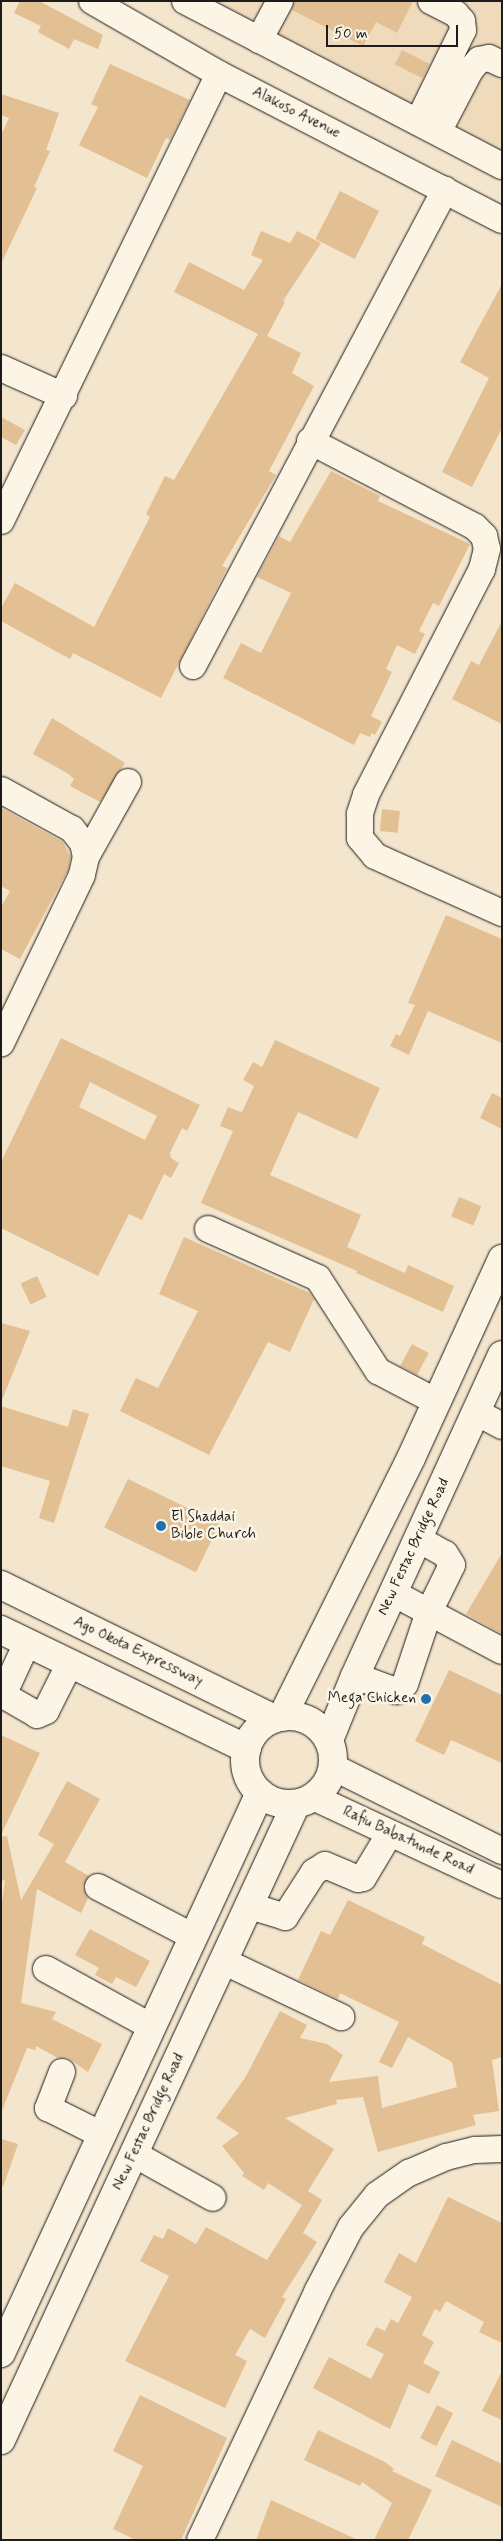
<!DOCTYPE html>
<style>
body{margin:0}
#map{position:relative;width:503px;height:2541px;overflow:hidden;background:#f4e5cd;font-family:Mynerve,sans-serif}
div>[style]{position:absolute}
.built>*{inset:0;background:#efdabc}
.building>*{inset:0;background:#e3bf94;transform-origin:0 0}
.roads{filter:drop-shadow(0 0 1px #1c1c1c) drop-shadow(0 0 1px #1c1c1c)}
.minor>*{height:26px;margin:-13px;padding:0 13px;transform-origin:13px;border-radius:13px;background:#fcf5e5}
.major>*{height:28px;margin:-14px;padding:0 14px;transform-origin:14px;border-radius:14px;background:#fcf5e5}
.major>.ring{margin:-14px;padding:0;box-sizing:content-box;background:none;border:28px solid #fcf5e5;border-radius:50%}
.dots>*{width:14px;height:14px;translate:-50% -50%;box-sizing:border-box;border:2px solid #fcf5e5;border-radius:50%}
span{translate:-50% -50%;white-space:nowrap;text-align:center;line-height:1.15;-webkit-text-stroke:5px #fcf5e5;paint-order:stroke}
.street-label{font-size:15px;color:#1c1c1c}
.poi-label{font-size:15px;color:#1c1c1c}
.left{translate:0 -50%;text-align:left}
.right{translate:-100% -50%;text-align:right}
.frame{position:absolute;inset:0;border:2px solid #1c1c1c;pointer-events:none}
.scale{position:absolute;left:326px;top:25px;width:132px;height:22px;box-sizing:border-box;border:2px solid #1c1c1c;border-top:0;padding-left:6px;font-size:15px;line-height:18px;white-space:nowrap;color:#1c1c1c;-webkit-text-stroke:4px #fcf5e5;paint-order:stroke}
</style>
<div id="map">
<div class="built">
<i style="clip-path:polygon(208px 1px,502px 1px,502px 163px)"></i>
</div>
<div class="building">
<i style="clip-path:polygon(20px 1px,39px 1px,103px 35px,98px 49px,74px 39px,69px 49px,38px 32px,41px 26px,14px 13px)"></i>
<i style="clip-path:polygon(295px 1px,413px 1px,397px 33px,376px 22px,363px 46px,292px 10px)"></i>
<i style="left:402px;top:50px;width:31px;height:16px;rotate:27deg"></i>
<i style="clip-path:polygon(110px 64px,190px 100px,170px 140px,166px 138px,147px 178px,79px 145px,98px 107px,91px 104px)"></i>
<i style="clip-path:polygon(1px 94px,59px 113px,46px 150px,50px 151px,34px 187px,37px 188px,1px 264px,1px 135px,9px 118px,1px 115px)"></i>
<i style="left:340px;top:191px;width:44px;height:54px;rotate:27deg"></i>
<i style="clip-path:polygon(261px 231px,290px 243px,297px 231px,321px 243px,283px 301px,285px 302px,267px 336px,301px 353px,292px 373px,314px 386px,269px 471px,276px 475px,222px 566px,227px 568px,161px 698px,73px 653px,70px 659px,1px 621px,1px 608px,15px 583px,94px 627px,150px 517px,146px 514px,165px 476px,174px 480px,258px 334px,174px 292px,189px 262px,244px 290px,263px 260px,251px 255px)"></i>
<i style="clip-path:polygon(502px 284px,502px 428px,472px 487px,442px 472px,489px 378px,460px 362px)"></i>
<i style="clip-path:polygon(1px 417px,25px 430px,16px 445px,1px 437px)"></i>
<i style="clip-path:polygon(331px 471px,380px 496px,378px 501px,470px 544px,439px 606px,433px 603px,419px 631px,425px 634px,415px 654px,397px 645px,386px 669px,392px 672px,371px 716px,382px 722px,375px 735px,372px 733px,370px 737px,360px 733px,354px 745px,223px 678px,241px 643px,261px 653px,291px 593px,257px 577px,279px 536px,290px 542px)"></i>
<i style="clip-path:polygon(502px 621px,502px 724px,452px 699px,471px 661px,479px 665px)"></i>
<i style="clip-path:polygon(52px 718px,125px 763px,100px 802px,70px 786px,74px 779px,67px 773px,33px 754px)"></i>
<i style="clip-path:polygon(1px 808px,63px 842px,71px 857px,68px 870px,20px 959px,1px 949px,1px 907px,10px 891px,1px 886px)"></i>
<i style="left:382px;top:809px;width:18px;height:22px;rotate:6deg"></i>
<i style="clip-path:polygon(446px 915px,502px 939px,502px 1043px,428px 1011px,409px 1055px,390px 1046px,396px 1034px,400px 1036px,415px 1005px,408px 1003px)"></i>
<i style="clip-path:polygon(evenodd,61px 1038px,200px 1105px,187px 1131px,182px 1128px,170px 1153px,171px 1158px,179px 1163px,171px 1178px,164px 1174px,142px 1220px,129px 1214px,98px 1276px,1px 1228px,1px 1162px,61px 1038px,90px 1082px,157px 1116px,145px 1140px,79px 1107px,90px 1082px)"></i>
<i style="clip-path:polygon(275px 1040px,380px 1088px,357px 1139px,298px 1112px,270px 1175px,361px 1215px,347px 1247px,405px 1273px,408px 1265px,454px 1286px,443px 1312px,356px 1273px,357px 1271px,201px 1203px,233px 1131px,220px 1126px,228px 1107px,241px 1112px,243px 1110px,254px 1086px,243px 1080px,253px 1062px,262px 1067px)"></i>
<i style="clip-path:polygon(492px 1093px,502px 1098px,502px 1129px,480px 1118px)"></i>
<i style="left:459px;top:1197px;width:24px;height:21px;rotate:22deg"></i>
<i style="clip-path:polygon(184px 1237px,310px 1293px,314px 1299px,290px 1352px,268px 1342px,209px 1455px,120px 1411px,136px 1378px,158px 1388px,198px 1311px,159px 1294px)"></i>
<i style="left:37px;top:1276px;width:23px;height:18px;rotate:65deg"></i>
<i style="clip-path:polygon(1px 1323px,30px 1331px,2px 1400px,1px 1400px)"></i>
<i style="left:412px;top:1344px;width:19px;height:25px;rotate:28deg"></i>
<i style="clip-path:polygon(1px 1406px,68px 1427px,73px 1409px,89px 1414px,54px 1523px,39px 1518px,50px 1481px,1px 1466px)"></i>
<i style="left:128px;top:1479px;width:102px;height:54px;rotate:26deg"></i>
<i style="clip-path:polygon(502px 1553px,502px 1634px,466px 1614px)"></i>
<i style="clip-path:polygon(449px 1670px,502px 1695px,502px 1763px,451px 1740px,444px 1755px,415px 1741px)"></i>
<i style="clip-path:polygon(1px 1735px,40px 1753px,1px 1835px)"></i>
<i style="clip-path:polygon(67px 1781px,100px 1799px,65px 1862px,89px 1876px,83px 1887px,88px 1898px,81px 1913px,37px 1889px,21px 2003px,56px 2012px,52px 2019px,102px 2044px,88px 2072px,68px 2058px,58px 2058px,36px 2046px,35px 2050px,27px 2048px,1px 2113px,1px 1910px,5px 1880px,1px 1881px,1px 1837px,7px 1836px,21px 1900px,54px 1844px,38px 1835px)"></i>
<i style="clip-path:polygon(348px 1900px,425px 1937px,422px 1944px,502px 1985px,502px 2057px,492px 2060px,499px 2111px,473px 2115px,476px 2125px,378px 2152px,363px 2097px,336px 2100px,337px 2104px,285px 2118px,334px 2149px,308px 2191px,322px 2200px,303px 2233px,317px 2242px,282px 2297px,286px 2299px,265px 2338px,250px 2329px,235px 2355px,247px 2361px,225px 2408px,125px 2361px,169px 2276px,140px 2261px,154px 2235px,163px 2239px,168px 2228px,196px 2244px,206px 2227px,267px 2260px,302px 2205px,268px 2183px,264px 2190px,242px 2176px,244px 2173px,222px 2146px,239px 2133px,216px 2118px,245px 2078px,280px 2011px,307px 2025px,300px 2038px,327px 2044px,343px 2055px,329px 2082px,378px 2076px,382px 2108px,457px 2087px,452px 2062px,408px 2037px,392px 2068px,379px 2062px,399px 2022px,340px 1993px,338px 1999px,298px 1980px,321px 1931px,330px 1935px)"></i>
<i style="clip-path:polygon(90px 1929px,150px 1961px,136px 1987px,116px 1977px,112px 1984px,95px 1975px,99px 1968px,75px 1955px)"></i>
<i style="clip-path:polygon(1px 2139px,18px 2144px,3px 2187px,1px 2187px)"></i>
<i style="clip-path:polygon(448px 2197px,502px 2223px,502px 2343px,479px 2332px,484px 2322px,446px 2301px,440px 2312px,435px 2309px,422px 2335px,434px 2342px,423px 2363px,440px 2372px,429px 2394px,409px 2384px,390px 2429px,313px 2388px,329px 2357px,371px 2379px,384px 2354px,366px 2345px,376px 2327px,385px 2331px,391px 2319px,398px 2323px,412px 2297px,384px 2282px,399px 2253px,416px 2263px)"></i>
<i style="clip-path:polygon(502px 2371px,502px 2420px,482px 2411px)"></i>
<i style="clip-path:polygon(140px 2395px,227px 2438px,181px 2540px,136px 2540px,113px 2529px,143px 2466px,113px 2451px)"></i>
<i style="left:437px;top:2405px;width:18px;height:37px;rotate:27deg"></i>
<i style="clip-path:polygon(318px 2430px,385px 2462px,394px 2469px,392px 2471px,432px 2490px,408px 2540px,374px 2540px,392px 2503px,362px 2482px,360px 2486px,304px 2460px)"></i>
<i style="clip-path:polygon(452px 2440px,502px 2464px,502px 2507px,435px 2476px)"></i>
<i style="clip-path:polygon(271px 2500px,358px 2540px,256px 2540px)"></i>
</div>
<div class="roads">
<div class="minor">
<i style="left:92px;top:1px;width:146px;rotate:29.9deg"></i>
<i style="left:219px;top:74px;width:318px;rotate:27.3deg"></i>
<i style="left:185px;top:1px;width:357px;rotate:27.5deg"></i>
<i style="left:259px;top:40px;width:44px;rotate:-61.7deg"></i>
<i style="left:418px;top:122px;width:102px;rotate:-63.9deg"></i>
<i style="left:463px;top:30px;width:9px;rotate:-96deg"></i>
<i style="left:462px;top:21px;width:9px;rotate:-131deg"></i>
<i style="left:456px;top:14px;width:28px;rotate:-153deg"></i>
<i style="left:438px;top:132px;width:71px;rotate:-62.4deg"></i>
<i style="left:471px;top:69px;width:12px;rotate:-48deg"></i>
<i style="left:479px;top:60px;width:10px;rotate:-11deg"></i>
<i style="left:489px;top:58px;width:14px;rotate:25deg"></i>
<i style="left:1px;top:368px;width:69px;rotate:24deg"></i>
<i style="left:310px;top:441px;width:186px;rotate:27.5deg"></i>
<i style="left:475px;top:527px;width:13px;rotate:45deg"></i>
<i style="left:484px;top:536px;width:13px;rotate:77deg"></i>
<i style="left:487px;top:549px;width:21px;rotate:104deg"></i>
<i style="left:482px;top:569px;width:254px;rotate:117.2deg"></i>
<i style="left:366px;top:795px;width:20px;rotate:108deg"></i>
<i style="left:360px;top:814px;width:24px;rotate:90deg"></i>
<i style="left:360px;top:838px;width:23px;rotate:50deg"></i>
<i style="left:375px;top:856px;width:139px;rotate:24.2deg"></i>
<i style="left:1px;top:521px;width:497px;rotate:-64deg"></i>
<i style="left:193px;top:666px;width:539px;rotate:-62.1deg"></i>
<i style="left:1px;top:790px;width:81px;rotate:28.8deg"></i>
<i style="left:72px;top:829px;width:18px;rotate:52deg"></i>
<i style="left:83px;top:843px;width:14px;rotate:78deg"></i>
<i style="left:86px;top:857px;width:18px;rotate:103deg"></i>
<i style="left:82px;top:875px;width:187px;rotate:115.7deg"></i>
<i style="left:86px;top:857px;width:86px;rotate:-60.8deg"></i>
<i style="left:208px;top:1229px;width:120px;rotate:24deg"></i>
<i style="left:318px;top:1278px;width:111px;rotate:57.2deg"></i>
<i style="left:378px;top:1371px;width:64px;rotate:27.8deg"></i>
<i style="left:476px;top:1412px;width:30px;rotate:28deg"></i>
<i style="left:393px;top:1593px;width:123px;rotate:28deg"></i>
<i style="left:27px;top:1643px;width:57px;rotate:114.8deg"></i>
<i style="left:3px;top:1695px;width:39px;rotate:30deg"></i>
<i style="left:37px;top:1715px;width:10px;rotate:-24deg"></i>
<i style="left:46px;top:1711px;width:51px;rotate:-63.4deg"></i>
<i style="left:355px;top:1676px;width:44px;rotate:20.1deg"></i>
<i style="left:396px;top:1691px;width:11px;rotate:-38deg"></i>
<i style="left:405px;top:1684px;width:76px;rotate:-71.6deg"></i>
<i style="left:429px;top:1612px;width:52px;rotate:-63.9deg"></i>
<i style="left:452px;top:1565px;width:13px;rotate:-122deg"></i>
<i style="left:445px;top:1554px;width:31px;rotate:-151deg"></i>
<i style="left:333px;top:1767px;width:189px;rotate:26.4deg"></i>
<i style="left:313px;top:1797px;width:208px;rotate:25deg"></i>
<i style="left:98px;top:1887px;width:106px;rotate:27.5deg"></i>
<i style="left:250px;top:1906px;width:37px;rotate:17deg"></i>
<i style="left:285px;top:1917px;width:54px;rotate:-57.2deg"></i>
<i style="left:314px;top:1872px;width:13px;rotate:-32deg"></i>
<i style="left:325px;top:1865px;width:36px;rotate:23deg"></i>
<i style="left:358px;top:1879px;width:5px;rotate:-11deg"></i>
<i style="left:363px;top:1878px;width:52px;rotate:-59deg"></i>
<i style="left:223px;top:1961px;width:131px;rotate:25.4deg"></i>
<i style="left:46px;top:1969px;width:119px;rotate:28.7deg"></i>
<i style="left:62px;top:2072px;width:39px;rotate:111deg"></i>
<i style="left:48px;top:2108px;width:58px;rotate:26.6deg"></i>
<i style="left:134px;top:2154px;width:90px;rotate:29.1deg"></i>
<i style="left:200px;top:2540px;width:274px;rotate:-64.7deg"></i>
<i style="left:317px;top:2292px;width:73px;rotate:-62.4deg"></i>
<i style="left:351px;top:2227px;width:41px;rotate:-50.9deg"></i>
<i style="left:377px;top:2195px;width:39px;rotate:-35deg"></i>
<i style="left:409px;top:2173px;width:40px;rotate:-23.4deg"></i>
<i style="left:446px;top:2157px;width:30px;rotate:-14deg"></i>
<i style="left:475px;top:2150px;width:27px;rotate:-2deg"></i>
</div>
<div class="major">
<i style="left:1px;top:1585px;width:304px;rotate:26.1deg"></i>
<i style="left:1px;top:1630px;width:273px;rotate:25.8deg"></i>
<i class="ring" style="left:245px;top:1716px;width:60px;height:60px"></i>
<i style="left:282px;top:1717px;width:289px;rotate:-63.5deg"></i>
<i style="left:411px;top:1458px;width:219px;rotate:-65.4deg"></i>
<i style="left:329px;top:1740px;width:69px;rotate:-67.9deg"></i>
<i style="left:355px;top:1676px;width:353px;rotate:-65.4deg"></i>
<i style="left:1px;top:2353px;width:617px;rotate:-65.18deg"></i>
<i style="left:1px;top:2440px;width:701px;rotate:-65.12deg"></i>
</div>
</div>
<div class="dots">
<i style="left:161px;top:1526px;background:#1f6fb2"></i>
<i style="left:426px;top:1699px;background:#1f6fb2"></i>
</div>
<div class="street-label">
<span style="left:296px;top:113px;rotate:27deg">Alakoso Avenue</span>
<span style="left:414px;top:1547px;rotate:-65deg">New Festac Bridge Road</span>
<span style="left:138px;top:1652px;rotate:26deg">Ago Okota Expressway</span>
<span style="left:408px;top:1841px;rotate:25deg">Rafiu Babatunde Road</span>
<span style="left:149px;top:2122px;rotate:-65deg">New Festac Bridge Road</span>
</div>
<div class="poi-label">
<span class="left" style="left:171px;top:1526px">El Shaddai<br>Bible Church</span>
<span class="right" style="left:416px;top:1699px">Mega Chicken</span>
</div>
<div class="frame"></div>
<div class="scale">50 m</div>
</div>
